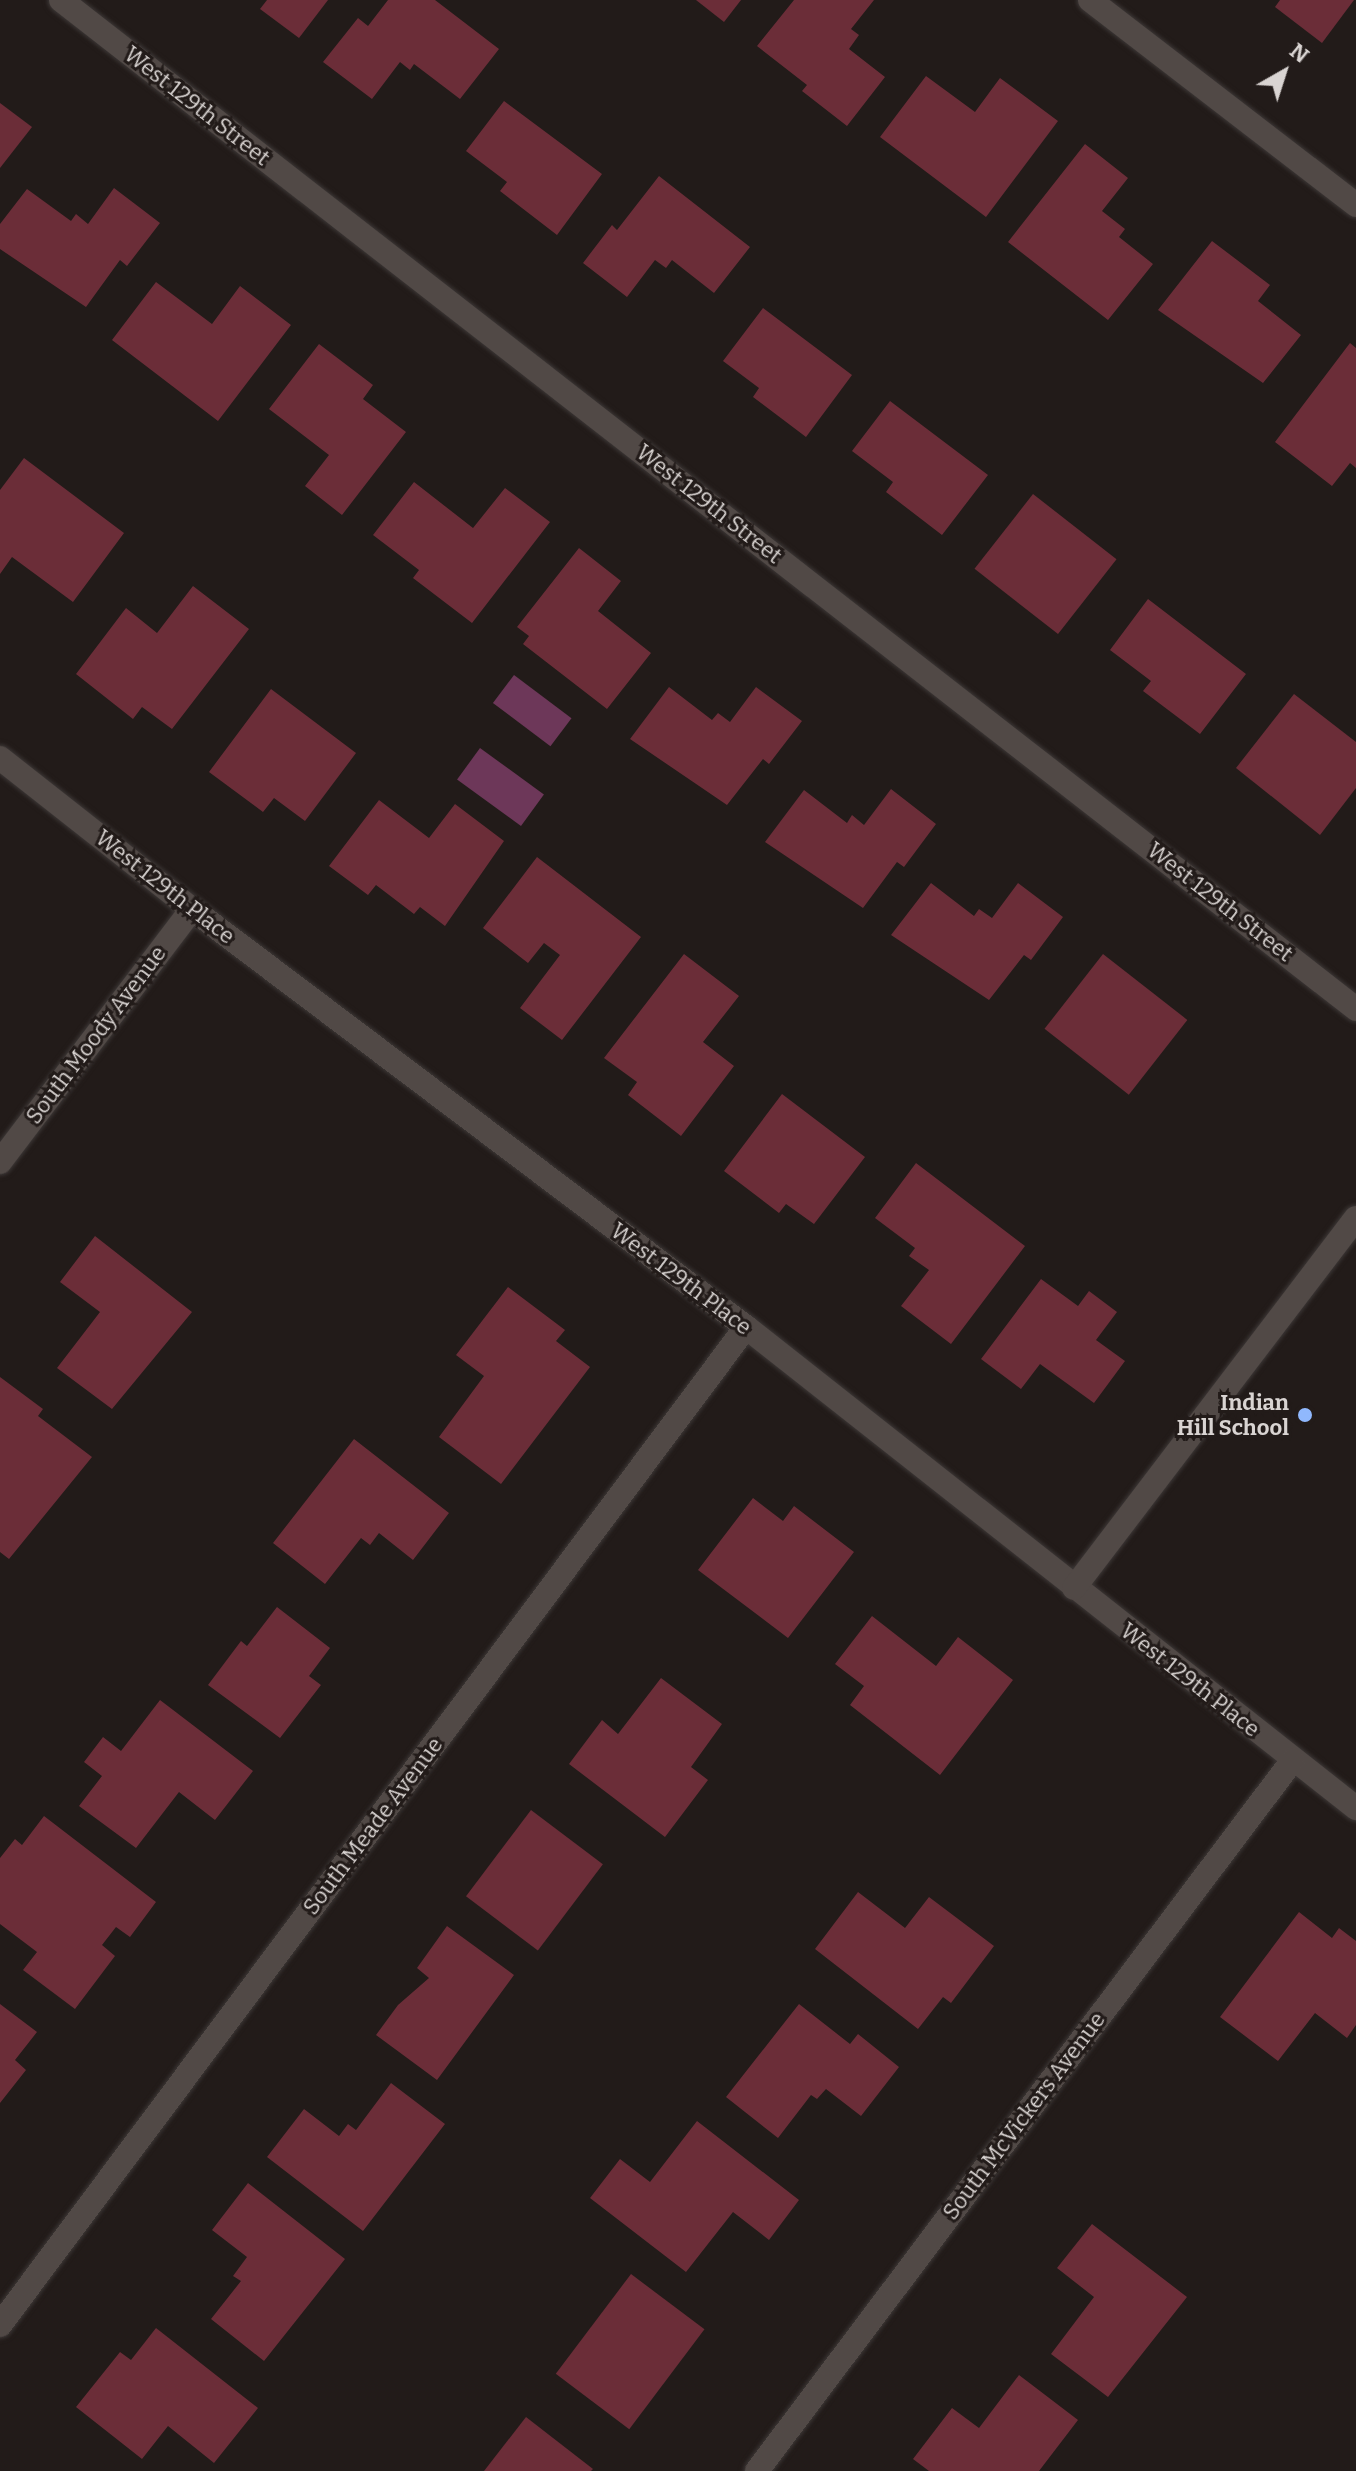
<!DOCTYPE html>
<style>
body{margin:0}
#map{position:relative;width:1356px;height:2471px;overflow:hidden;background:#221b19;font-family:Bitter,serif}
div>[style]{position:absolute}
.water>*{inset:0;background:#6d3759;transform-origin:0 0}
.building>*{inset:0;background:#6b2d38;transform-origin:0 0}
.roads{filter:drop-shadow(0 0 2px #3c3736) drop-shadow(0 0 2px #3c3736)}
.minor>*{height:24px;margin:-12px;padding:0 12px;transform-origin:12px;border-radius:12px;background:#514946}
.dots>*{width:22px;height:22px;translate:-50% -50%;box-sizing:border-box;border:4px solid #221b19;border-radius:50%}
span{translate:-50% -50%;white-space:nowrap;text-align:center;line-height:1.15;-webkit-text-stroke:6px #221b19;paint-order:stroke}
.street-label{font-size:22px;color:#d9d4d2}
.poi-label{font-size:22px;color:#d9d4d2;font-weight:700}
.right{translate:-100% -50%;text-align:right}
.north{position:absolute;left:1244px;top:32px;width:80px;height:80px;-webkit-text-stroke:6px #221b19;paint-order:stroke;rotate:39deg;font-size:22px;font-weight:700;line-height:32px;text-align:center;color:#d9d4d2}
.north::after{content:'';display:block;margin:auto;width:28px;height:36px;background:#d9d4d2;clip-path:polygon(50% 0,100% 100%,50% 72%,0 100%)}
</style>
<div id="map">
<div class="water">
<i style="left:514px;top:675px;width:72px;height:35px;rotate:37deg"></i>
<i style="left:480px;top:748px;width:79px;height:39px;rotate:36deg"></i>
</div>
<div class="building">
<i style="clip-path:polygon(267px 0,328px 0,299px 38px,260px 9px)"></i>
<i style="clip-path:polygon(388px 0,435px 0,499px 49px,460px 99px,414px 64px,410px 70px,400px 62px,372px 99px,323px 62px,358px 18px,368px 26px)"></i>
<i style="clip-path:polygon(696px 0,741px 0,724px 22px)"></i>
<i style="clip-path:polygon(794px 0,874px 0,851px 29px,859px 35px,849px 49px,885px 77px,847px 126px,802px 91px,807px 85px,757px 46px)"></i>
<i style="clip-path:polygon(1280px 0,1354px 0,1322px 43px,1275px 7px)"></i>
<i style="clip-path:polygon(926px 76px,975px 112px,1000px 78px,1058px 121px,986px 217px,880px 137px)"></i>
<i style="clip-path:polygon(504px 101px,602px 174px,557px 235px,500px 191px,507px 182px,466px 151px)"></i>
<i style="clip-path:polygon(0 103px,32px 127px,0 168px)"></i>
<i style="clip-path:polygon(1085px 144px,1128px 178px,1102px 211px,1125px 229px,1119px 237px,1153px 264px,1108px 320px,1008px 242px)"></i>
<i style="clip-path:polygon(659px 176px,750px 247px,714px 293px,672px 260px,666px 268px,655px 260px,627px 297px,583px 263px,612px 225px,617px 230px)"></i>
<i style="clip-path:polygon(114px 188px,160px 223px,127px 266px,120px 260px,86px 307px,0 249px,0 224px,27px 189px,71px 221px,76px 214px,88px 224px)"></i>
<i style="clip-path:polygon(1212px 241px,1270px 285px,1258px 301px,1301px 335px,1263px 383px,1158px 310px)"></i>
<i style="clip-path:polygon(156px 282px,212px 324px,240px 286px,291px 325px,218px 421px,112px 340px)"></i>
<i style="clip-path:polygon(763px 308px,852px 375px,806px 437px,753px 397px,759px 388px,723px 361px)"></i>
<i style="clip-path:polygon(1350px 343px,1356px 348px,1356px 468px,1350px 463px,1332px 486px,1275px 442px)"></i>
<i style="clip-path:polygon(319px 344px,373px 385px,363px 399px,406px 432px,342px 515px,305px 486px,329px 455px,269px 409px)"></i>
<i style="clip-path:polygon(890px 401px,988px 475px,942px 535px,886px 492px,893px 482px,852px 451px)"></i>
<i style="clip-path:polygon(24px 458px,124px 533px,73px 602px,12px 557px,0 574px,0 490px)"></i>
<i style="clip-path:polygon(414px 482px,473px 528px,505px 488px,550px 522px,472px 623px,413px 578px,419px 570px,373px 535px)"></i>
<i style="left:1033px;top:494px;width:106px;height:95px;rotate:38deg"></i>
<i style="clip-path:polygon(579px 548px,621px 581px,598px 611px,651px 653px,607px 709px,523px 644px,529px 636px,517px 627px)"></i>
<i style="clip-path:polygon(193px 586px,249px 629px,172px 729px,142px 707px,133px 719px,76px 674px,126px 608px,157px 633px)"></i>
<i style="clip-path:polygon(1148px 599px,1246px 674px,1200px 734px,1143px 691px,1151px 681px,1110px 650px)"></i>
<i style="clip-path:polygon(669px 687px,712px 720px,718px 713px,730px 722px,756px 687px,802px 721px,769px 764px,763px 759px,727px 805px,630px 739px)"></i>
<i style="clip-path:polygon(271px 689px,356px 753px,305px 821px,274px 798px,263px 812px,209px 772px)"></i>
<i style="clip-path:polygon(1294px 694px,1356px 742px,1356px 788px,1320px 835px,1236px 768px)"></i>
<i style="clip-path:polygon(891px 789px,936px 824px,904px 867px,897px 862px,863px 908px,765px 842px,804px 790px,847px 823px,852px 815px,864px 825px)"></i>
<i style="clip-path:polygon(379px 800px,429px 838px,455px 804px,504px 841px,445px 926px,420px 907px,414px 914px,376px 885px,368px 895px,329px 866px)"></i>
<i style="clip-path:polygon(537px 857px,641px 937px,562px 1040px,520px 1008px,560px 955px,544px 943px,528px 963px,483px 928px)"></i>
<i style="clip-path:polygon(931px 883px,974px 916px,979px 909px,992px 918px,1018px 883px,1063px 917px,1031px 960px,1024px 955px,989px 1000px,891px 935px)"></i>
<i style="clip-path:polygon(684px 954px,739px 996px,703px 1042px,734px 1066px,681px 1136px,628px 1095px,637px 1082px,604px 1058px)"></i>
<i style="left:1103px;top:954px;width:107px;height:95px;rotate:38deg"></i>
<i style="clip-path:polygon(782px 1094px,865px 1157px,814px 1224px,786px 1204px,779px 1213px,724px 1171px)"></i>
<i style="clip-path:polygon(916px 1163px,1025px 1246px,951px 1344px,901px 1306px,929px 1270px,909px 1256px,915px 1248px,875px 1218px)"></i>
<i style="clip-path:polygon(95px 1236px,192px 1312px,112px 1409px,57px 1368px,100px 1312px,60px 1282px)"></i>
<i style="clip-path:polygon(1041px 1279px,1078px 1306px,1089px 1291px,1117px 1312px,1096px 1340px,1125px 1361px,1094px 1403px,1040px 1364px,1021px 1389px,981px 1359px)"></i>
<i style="clip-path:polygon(508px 1287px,565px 1330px,556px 1341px,590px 1367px,501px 1484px,439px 1437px,484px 1376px,456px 1355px)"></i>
<i style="clip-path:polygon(0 1377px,43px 1409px,38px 1416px,92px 1457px,9px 1559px,0 1552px)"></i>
<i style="clip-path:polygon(354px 1439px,449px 1513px,413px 1560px,379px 1533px,370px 1545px,361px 1538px,325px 1584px,273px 1543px)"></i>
<i style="clip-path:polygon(753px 1498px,783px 1521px,794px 1506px,854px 1552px,788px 1638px,698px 1570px)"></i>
<i style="clip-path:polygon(277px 1607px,330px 1648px,309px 1676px,321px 1685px,280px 1738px,208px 1685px,241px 1641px,247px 1646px)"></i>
<i style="clip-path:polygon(872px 1616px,936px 1666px,958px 1637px,1013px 1680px,940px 1775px,850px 1705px,864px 1686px,835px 1664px)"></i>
<i style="clip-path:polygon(661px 1678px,722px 1724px,691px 1767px,708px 1780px,665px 1837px,569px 1764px,602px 1720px,618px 1734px)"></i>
<i style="clip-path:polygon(160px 1700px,253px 1771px,215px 1820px,179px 1792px,136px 1848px,79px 1806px,102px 1776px,84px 1762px,103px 1737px,121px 1751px)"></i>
<i style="left:531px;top:1810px;width:90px;height:108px;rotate:37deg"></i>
<i style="clip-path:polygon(44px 1816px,156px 1902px,130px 1937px,116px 1927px,102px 1945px,115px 1956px,75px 2009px,23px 1970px,37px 1952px,0 1924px,0 1858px,15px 1839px,22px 1845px)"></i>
<i style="clip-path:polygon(858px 1892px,905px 1928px,929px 1897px,994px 1946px,951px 2003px,943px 1997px,918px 2029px,815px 1949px)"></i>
<i style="clip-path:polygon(1299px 1912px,1332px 1938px,1339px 1928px,1356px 1941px,1356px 2025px,1347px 2038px,1315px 2013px,1278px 2061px,1220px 2017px)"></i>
<i style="clip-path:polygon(447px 1926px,514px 1975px,437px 2080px,376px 2035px,398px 2005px,429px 1978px,417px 1968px)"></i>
<i style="clip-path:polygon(0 2004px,37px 2032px,15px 2060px,26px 2070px,0 2103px)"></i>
<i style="clip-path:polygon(799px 2004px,850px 2044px,858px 2034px,899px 2067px,861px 2116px,826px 2089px,817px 2099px,811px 2095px,778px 2138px,726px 2097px)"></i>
<i style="clip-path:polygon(391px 2083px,445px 2124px,363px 2231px,267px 2157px,304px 2109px,339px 2136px,348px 2124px,356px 2130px)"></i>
<i style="clip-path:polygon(697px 2121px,799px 2200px,769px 2240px,733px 2212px,686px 2272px,590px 2198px,620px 2159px,650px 2182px)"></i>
<i style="clip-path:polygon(248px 2183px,345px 2259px,264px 2361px,211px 2319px,241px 2281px,233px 2276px,247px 2257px,212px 2230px)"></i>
<i style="clip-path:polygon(1092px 2224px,1187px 2297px,1108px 2397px,1051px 2354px,1094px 2297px,1057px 2268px)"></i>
<i style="left:631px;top:2274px;width:92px;height:125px;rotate:37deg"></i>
<i style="clip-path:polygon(156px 2328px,258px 2408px,214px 2463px,168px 2426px,142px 2459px,76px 2407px,120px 2352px,131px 2360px)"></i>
<i style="clip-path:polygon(1019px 2375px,1078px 2420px,1039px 2471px,929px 2471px,913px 2459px,952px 2408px,979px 2428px)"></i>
<i style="clip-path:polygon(526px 2417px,593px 2469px,591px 2471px,484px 2471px)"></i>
</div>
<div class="roads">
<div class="minor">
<i style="left:61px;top:0;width:1642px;rotate:37.92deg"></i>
<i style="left:1090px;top:0;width:336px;rotate:37.6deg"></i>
<i style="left:0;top:758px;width:244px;rotate:38.2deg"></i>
<i style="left:192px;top:909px;width:694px;rotate:37.04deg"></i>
<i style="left:746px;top:1327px;width:777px;rotate:38.26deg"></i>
<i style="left:0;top:1162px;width:318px;rotate:-52.8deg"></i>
<i style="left:1074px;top:1588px;width:465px;rotate:-52.7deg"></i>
<i style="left:0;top:2325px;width:1246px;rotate:-53.22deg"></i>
<i style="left:757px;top:2471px;width:889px;rotate:-53deg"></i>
</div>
</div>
<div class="dots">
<i style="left:1305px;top:1415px;background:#90b8fd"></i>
</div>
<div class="street-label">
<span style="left:197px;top:106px;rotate:38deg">West 129th Street</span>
<span style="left:709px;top:504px;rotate:38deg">West 129th Street</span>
<span style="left:165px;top:887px;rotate:38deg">West 129th Place</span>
<span style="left:1220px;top:902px;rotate:38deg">West 129th Street</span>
<span style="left:96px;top:1035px;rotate:-53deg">South Moody Avenue</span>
<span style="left:681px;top:1279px;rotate:37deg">West 129th Place</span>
<span style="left:1190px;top:1680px;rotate:38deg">West 129th Place</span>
<span style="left:373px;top:1826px;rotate:-53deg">South Meade Avenue</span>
<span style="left:1024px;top:2116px;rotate:-53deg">South McVickers Avenue</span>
</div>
<div class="poi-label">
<span class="right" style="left:1289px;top:1415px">Indian<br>Hill School</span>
</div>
<div class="north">N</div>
</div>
